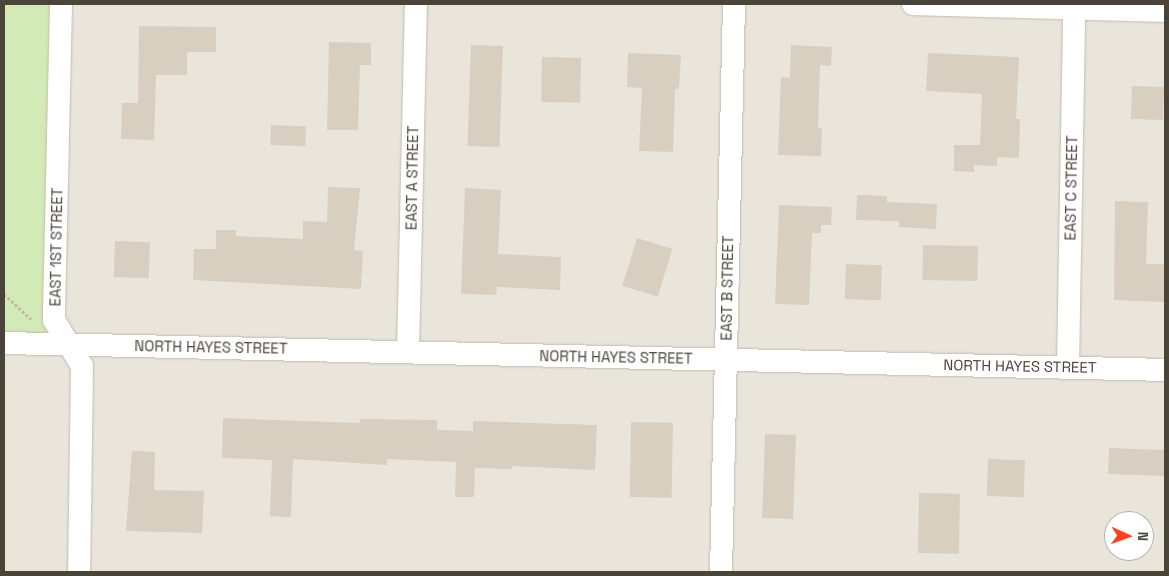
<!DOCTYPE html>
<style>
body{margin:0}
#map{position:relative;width:1169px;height:576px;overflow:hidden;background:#f6f3ec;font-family:"Space Grotesk",sans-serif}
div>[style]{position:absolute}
.residential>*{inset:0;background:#eae5da}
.green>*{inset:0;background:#d2eab5}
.building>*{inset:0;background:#d8cfc1;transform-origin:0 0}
.path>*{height:3px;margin-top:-1.5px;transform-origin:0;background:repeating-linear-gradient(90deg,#c4b79f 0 2.5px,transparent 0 5px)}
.roads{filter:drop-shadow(0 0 1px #c2bbae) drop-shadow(0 0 1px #c2bbae)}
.minor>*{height:22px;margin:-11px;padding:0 11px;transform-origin:11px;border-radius:11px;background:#fff}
span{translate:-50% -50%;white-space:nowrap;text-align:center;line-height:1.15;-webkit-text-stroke:4px #fff;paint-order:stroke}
.street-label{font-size:15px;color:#4b4439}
.frame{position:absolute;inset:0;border:5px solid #4b4439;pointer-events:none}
.north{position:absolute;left:1104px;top:511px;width:50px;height:50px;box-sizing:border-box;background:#fff;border:1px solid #b7b4b0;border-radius:50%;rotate:92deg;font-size:14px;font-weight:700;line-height:20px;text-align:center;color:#4b4439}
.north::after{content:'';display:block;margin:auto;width:18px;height:22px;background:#fc3f1d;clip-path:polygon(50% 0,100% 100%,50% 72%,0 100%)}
</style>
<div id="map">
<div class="residential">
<i style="clip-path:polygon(evenodd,4px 4px,1165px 4px,1165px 572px,4px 572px,4px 4px,1114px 521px,1144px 521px,1144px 551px,1114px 551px,1114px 521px)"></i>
</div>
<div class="green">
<i style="clip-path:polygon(4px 4px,61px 4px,54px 320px,66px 344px,4px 343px)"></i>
</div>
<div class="building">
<i style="clip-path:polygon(139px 26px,216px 27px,216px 52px,187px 52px,187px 75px,156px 75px,154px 140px,121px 139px,122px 103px,138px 103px)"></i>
<i style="clip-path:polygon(329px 42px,371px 43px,371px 65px,360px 65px,358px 130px,327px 130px)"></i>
<i style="left:471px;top:45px;width:32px;height:101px;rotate:2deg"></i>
<i style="clip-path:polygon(791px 45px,832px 47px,831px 66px,820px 65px,818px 127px,822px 128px,821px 156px,778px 155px,781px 77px,790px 78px)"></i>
<i style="clip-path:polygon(628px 53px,681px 55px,679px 89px,675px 89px,673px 152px,639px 151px,642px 88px,627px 87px)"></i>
<i style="clip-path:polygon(928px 53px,1019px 57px,1016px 119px,1020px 119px,1019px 158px,997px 157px,997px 166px,974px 165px,974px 172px,954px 171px,954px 145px,980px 145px,982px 94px,926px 91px)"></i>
<i style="left:542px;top:57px;width:39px;height:45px;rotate:1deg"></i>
<i style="left:1132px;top:86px;width:32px;height:33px;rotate:2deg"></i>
<i style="left:271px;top:125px;width:35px;height:20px;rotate:2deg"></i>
<i style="clip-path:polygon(328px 187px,360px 188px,354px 250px,363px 251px,361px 289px,193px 280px,194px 249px,216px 249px,216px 230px,236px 230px,236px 236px,303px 239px,303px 221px,327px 222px)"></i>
<i style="clip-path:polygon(465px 188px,501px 190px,498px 254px,561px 257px,560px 290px,497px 287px,496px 295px,461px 294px)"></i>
<i style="clip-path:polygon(857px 195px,887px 196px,887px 202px,937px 204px,936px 229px,899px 227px,899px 221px,856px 220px)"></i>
<i style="clip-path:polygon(1115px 201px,1148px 202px,1146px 264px,1165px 264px,1165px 302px,1114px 300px)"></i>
<i style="clip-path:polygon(779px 205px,832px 207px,831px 225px,821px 225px,821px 233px,812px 233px,809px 305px,775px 304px)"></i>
<i style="left:637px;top:238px;width:37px;height:50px;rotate:17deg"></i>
<i style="left:115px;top:241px;width:35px;height:36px;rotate:2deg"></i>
<i style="left:923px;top:245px;width:55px;height:35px;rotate:1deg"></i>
<i style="left:846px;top:264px;width:36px;height:35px;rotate:2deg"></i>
<i style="clip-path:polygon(223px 418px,360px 423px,360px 419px,437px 420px,437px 430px,473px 431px,473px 421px,597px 425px,595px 470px,512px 466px,512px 469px,475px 468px,474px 497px,455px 497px,456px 462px,387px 459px,387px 465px,293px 459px,291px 517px,270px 516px,272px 460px,222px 458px)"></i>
<i style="left:631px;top:422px;width:42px;height:75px;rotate:1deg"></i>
<i style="left:765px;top:434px;width:31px;height:84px;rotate:2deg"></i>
<i style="left:1109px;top:448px;width:56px;height:26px;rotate:2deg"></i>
<i style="clip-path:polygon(132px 451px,155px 452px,154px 490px,204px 491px,202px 533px,126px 531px)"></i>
<i style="left:988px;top:459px;width:37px;height:37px;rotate:2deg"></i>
<i style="left:919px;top:493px;width:41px;height:60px;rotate:1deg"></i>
</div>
<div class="path">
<i style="left:4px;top:294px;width:37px;rotate:43deg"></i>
</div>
<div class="roads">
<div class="minor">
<i style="left:61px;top:4px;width:316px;rotate:91.3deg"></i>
<i style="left:54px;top:320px;width:54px;rotate:58.7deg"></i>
<i style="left:82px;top:366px;width:206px;rotate:90.8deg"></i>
<i style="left:913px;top:4px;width:252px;rotate:1.6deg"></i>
<i style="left:4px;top:343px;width:1161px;rotate:1.33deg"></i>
<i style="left:408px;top:352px;width:348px;rotate:-88.7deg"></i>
<i style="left:1068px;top:366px;width:357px;rotate:-89deg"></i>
<i style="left:721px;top:572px;width:568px;rotate:-88.69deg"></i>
</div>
</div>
<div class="street-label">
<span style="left:412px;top:178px;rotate:-89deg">EAST A STREET</span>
<span style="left:1071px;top:188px;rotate:-89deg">EAST C STREET</span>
<span style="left:56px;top:247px;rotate:-89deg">EAST 1ST STREET</span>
<span style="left:727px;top:288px;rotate:-89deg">EAST B STREET</span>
<span style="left:211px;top:347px;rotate:1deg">NORTH HAYES STREET</span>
<span style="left:616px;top:357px;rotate:1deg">NORTH HAYES STREET</span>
<span style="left:1020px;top:366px;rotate:1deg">NORTH HAYES STREET</span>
</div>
<div class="frame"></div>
<div class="north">N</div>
</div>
